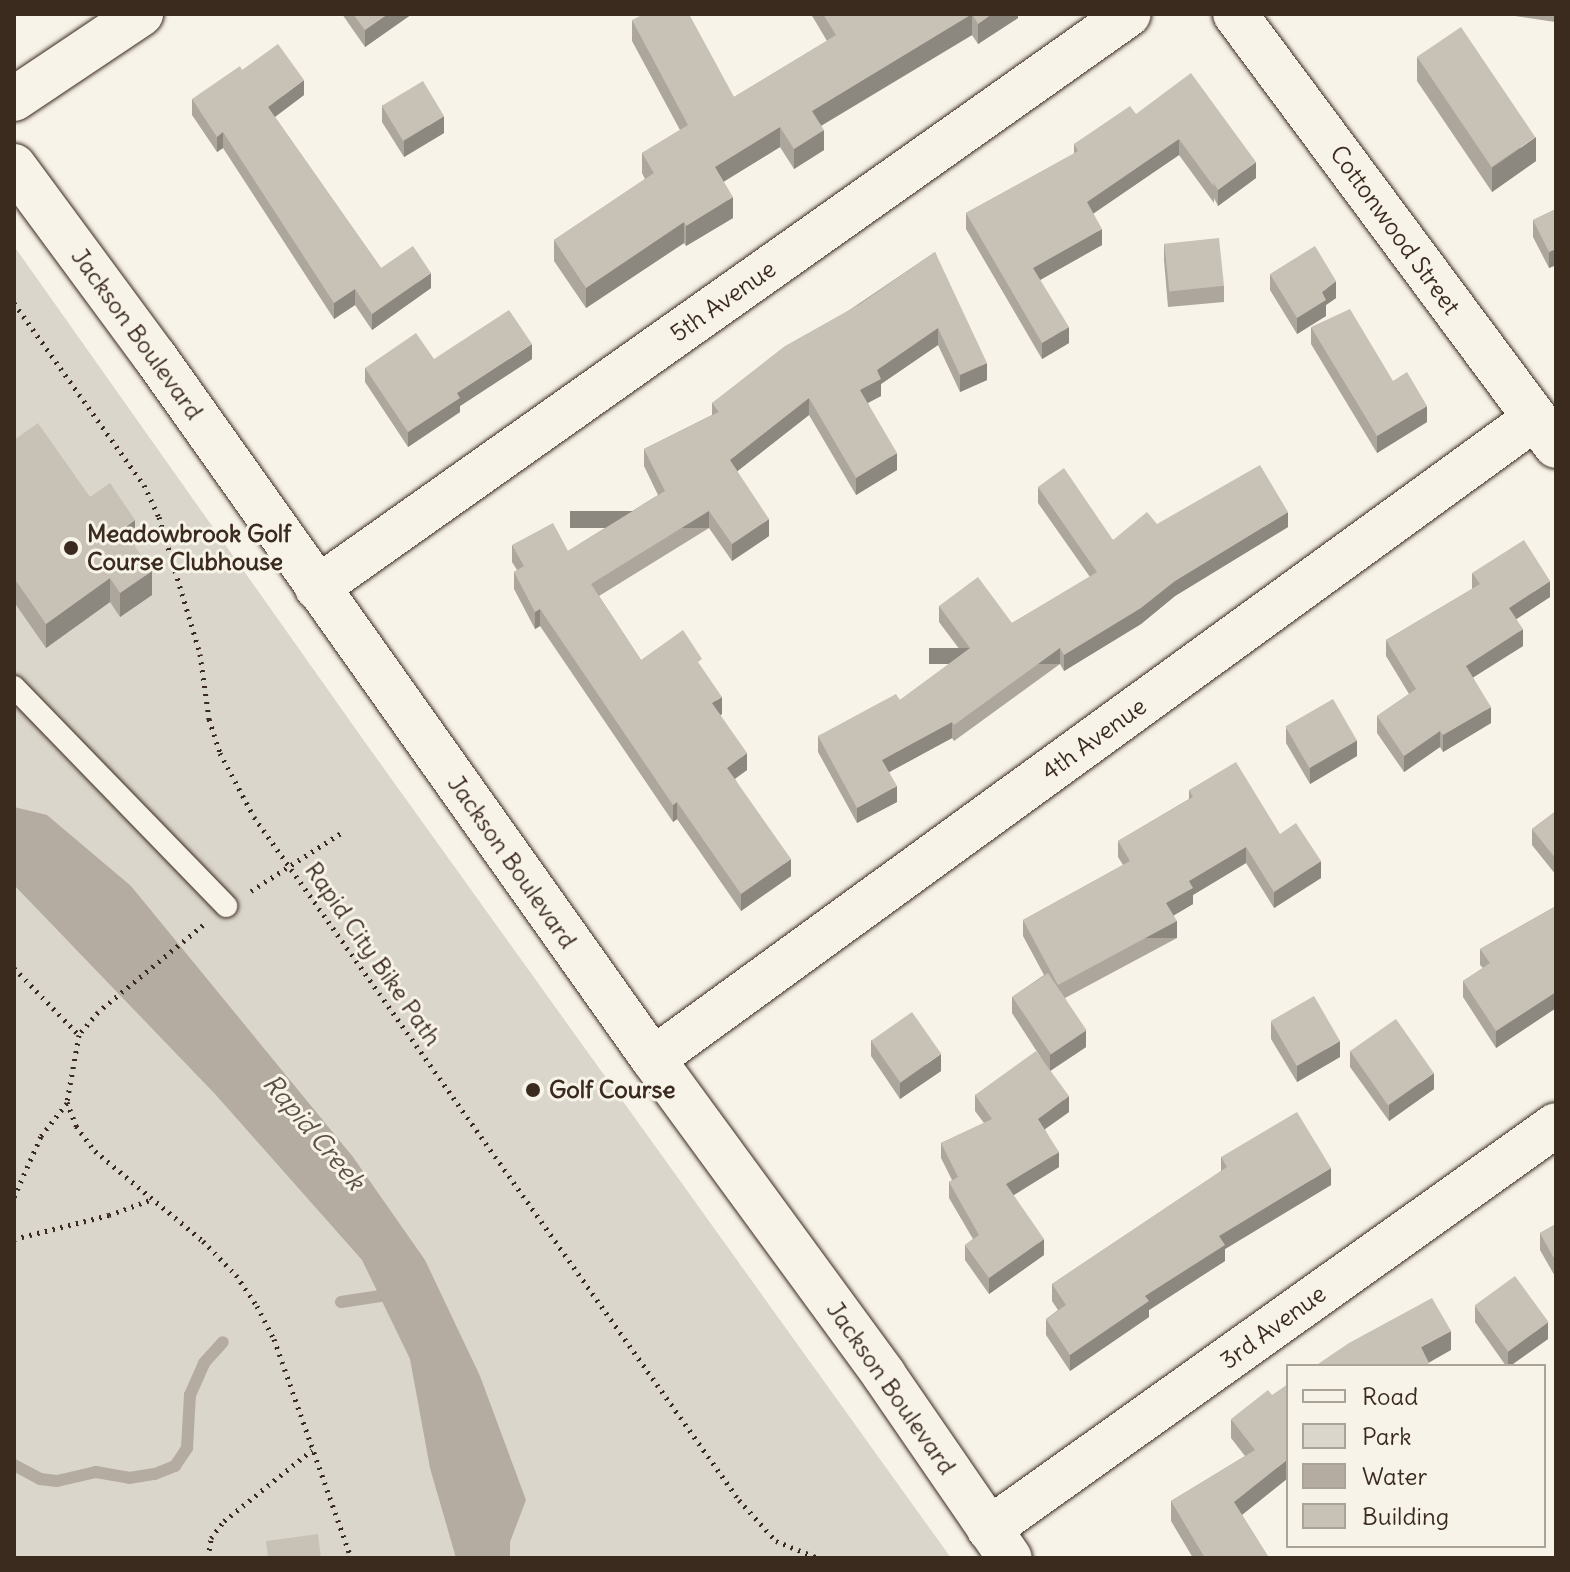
<!DOCTYPE html>
<style>
body{margin:0}
#map{position:relative;width:1570px;height:1572px;overflow:hidden;background:#f7f3e8;font-family:Delius,sans-serif}
div>[style]{position:absolute}
.green>*{inset:0;background:#dbd6cb}
.water>*{inset:0;background:#b4aca0}
.stream>*{height:12px;margin:-6px;padding:0 6px;transform-origin:6px;border-radius:6px;background:#b4aca0}
.path>*{height:5px;margin-top:-2.5px;transform-origin:0;background:repeating-linear-gradient(90deg,#3b2a1e 0 2px,transparent 0 8px)}
.roads{filter:drop-shadow(0 0 2px #3b2a1e) drop-shadow(0 0 2px #3b2a1e)}
.service>*{height:22px;margin:-11px;padding:0 11px;transform-origin:11px;border-radius:11px;background:#f7f3e8}
.minor>*{height:44px;margin:-22px;padding:0 22px;transform-origin:22px;border-radius:22px;background:#f7f3e8}
.primary>*{height:44px;margin:-22px;padding:0 22px;transform-origin:22px;border-radius:22px;background:#f7f3e8}
.wall>*{inset:0;background:#aca69d}
.shaded-wall>*{inset:0;background:#8c877f;transform-origin:0 0}
.building>*{inset:0;background:#c8c1b6;transform-origin:0 0}
.dots>*{width:22px;height:22px;translate:-50% -50%;box-sizing:border-box;border:4px solid #f7f3e8;border-radius:50%}
span{translate:-50% -50%;white-space:nowrap;text-align:center;line-height:1.15;-webkit-text-stroke:6px #f7f3e8;paint-order:stroke}
.street-label{font-size:24px;color:#3b2a1e}
.poi-label{font-size:24px;color:#3b2a1e;font-weight:700}
.left{translate:0 -50%;text-align:left}
.water-label{font-size:26px;color:#5f5145;font-style:italic}
.frame{position:absolute;inset:0;border:16px solid #3b2a1e;pointer-events:none}
.legend{position:absolute;left:1286px;top:1364px;width:260px;height:184px;box-sizing:border-box;background:#f7f3e8;border:2px solid #aca397;margin:0;padding:10px 14px;list-style:none;font-size:24px;color:#3b2a1e}
.legend li{display:flex;align-items:center;gap:16px;height:40px}
.legend b{width:40px;border:2px solid #aca397}
</style>
<div id="map">
<div class="green">
<i style="clip-path:polygon(14px 246px,362px 738px,951px 1558px,14px 1558px)"></i>
</div>
<div class="water">
<i style="clip-path:polygon(14px 807px,47px 815px,131px 886px,353px 1157px,425px 1260px,480px 1376px,526px 1500px,510px 1542px,510px 1558px,456px 1558px,430px 1468px,410px 1359px,362px 1260px,215px 1094px,14px 885px)"></i>
</div>
<div class="stream">
<i style="left:341px;top:1302px;width:53px;rotate:-8.7deg"></i>
<i style="left:14px;top:1465px;width:30px;rotate:28deg"></i>
<i style="left:40px;top:1479px;width:17px;rotate:7deg"></i>
<i style="left:57px;top:1481px;width:40px;rotate:-13deg"></i>
<i style="left:96px;top:1472px;width:34px;rotate:10deg"></i>
<i style="left:129px;top:1478px;width:26px;rotate:-9deg"></i>
<i style="left:155px;top:1474px;width:22px;rotate:-22deg"></i>
<i style="left:175px;top:1466px;width:22px;rotate:-56deg"></i>
<i style="left:187px;top:1448px;width:53px;rotate:-86.8deg"></i>
<i style="left:190px;top:1395px;width:35px;rotate:-66deg"></i>
<i style="left:204px;top:1363px;width:28px;rotate:-48deg"></i>
</div>
<div class="path">
<i style="left:14px;top:303px;width:224px;rotate:54.5deg"></i>
<i style="left:144px;top:485px;width:35px;rotate:65deg"></i>
<i style="left:159px;top:517px;width:143px;rotate:73.3deg"></i>
<i style="left:200px;top:654px;width:66px;rotate:82.1deg"></i>
<i style="left:209px;top:719px;width:36px;rotate:72deg"></i>
<i style="left:220px;top:753px;width:72px;rotate:62deg"></i>
<i style="left:254px;top:817px;width:838px;rotate:54.62deg"></i>
<i style="left:739px;top:1500px;width:55px;rotate:47.9deg"></i>
<i style="left:776px;top:1541px;width:45px;rotate:22deg"></i>
<i style="left:251px;top:891px;width:111px;rotate:-32.8deg"></i>
<i style="left:203px;top:925px;width:136px;rotate:140.4deg"></i>
<i style="left:98px;top:1012px;width:30px;rotate:130deg"></i>
<i style="left:79px;top:1035px;width:68px;rotate:100.2deg"></i>
<i style="left:67px;top:1102px;width:26px;rotate:69deg"></i>
<i style="left:76px;top:1126px;width:31px;rotate:53deg"></i>
<i style="left:95px;top:1151px;width:141px;rotate:39.8deg"></i>
<i style="left:203px;top:1241px;width:47px;rotate:45.9deg"></i>
<i style="left:236px;top:1275px;width:37px;rotate:56deg"></i>
<i style="left:257px;top:1306px;width:37px;rotate:63deg"></i>
<i style="left:274px;top:1339px;width:232px;rotate:70.6deg"></i>
<i style="left:14px;top:968px;width:93px;rotate:45.9deg"></i>
<i style="left:14px;top:1197px;width:67px;rotate:-66.1deg"></i>
<i style="left:41px;top:1136px;width:42px;rotate:-51.8deg"></i>
<i style="left:14px;top:1239px;width:98px;rotate:-14.2deg"></i>
<i style="left:109px;top:1215px;width:47px;rotate:-20deg"></i>
<i style="left:208px;top:1558px;width:20px;rotate:-81deg"></i>
<i style="left:211px;top:1538px;width:21px;rotate:-53deg"></i>
<i style="left:224px;top:1521px;width:113px;rotate:-38.9deg"></i>
</div>
<div class="roads">
<div class="service">
<i style="left:14px;top:687px;width:305px;rotate:45.9deg"></i>
</div>
<div class="minor">
<i style="left:1235px;top:14px;width:538px;rotate:53.39deg"></i>
<i style="left:14px;top:99px;width:153px;rotate:-33.8deg"></i>
<i style="left:317px;top:588px;width:994px;rotate:-35.26deg"></i>
<i style="left:653px;top:1059px;width:1089px;rotate:-36deg"></i>
<i style="left:989px;top:1529px;width:696px;rotate:-35.47deg"></i>
</div>
<div class="primary">
<i style="left:14px;top:166px;width:237px;rotate:53.6deg"></i>
<i style="left:155px;top:357px;width:861px;rotate:54.65deg"></i>
<i style="left:653px;top:1059px;width:391px;rotate:53.8deg"></i>
<i style="left:884px;top:1375px;width:222px;rotate:55.5deg"></i>
</div>
</div>
<div class="wall">
<i style="clip-path:polygon(342px 14px,412px 14px,365px 47px)"></i>
<i style="clip-path:polygon(811px 14px,1018px 14px,1018px 18px,978px 44px,972px 35px,821px 126px,824px 150px,794px 169px,780px 147px,723px 182px,733px 218px,686px 246px,684px 243px,586px 308px,554px 261px,554px 240px,645px 179px,642px 173px,642px 153px,680px 130px,632px 41px,632px 20px,734px 97px,827px 41px)"></i>
<i style="clip-path:polygon(1502px 14px,1555px 14px,1555px 22px)"></i>
<i style="clip-path:polygon(1417px 57px,1536px 161px,1492px 192px,1417px 81px)"></i>
<i style="clip-path:polygon(304px 95px,275px 117px,381px 268px,431px 288px,372px 330px,355px 305px,334px 319px,223px 148px,217px 152px,192px 115px,192px 99px)"></i>
<i style="clip-path:polygon(382px 105px,444px 133px,404px 157px,382px 122px)"></i>
<i style="clip-path:polygon(1136px 114px,1256px 178px,1218px 206px,1214px 198px,1214px 203px,1179px 155px,1093px 213px,1102px 245px,1040px 280px,1069px 343px,1042px 359px,966px 229px,966px 213px,1074px 154px,1074px 144px)"></i>
<i style="clip-path:polygon(1556px 209px,1556px 265px,1549px 268px,1533px 237px,1533px 220px)"></i>
<i style="clip-path:polygon(1164px 244px,1224px 286px,1224px 302px,1168px 307px,1164px 260px)"></i>
<i style="clip-path:polygon(935px 252px,987px 380px,960px 392px,938px 345px,881px 384px,881px 396px,868px 403px,897px 470px,856px 495px,809px 415px,737px 471px,769px 536px,732px 561px,709px 528px,599px 596px,641px 660px,702px 669px,722px 714px,720px 715px,747px 770px,735px 779px,791px 876px,741px 911px,677px 819px,673px 822px,540px 626px,535px 629px,514px 589px,514px 572px,517px 570px,512px 562px,512px 545px,568px 551px,658px 495px,644px 466px,644px 449px,712px 415px,712px 403px)"></i>
<i style="clip-path:polygon(1270px 274px,1336px 298px,1326px 305px,1326px 316px,1297px 334px,1270px 290px)"></i>
<i style="clip-path:polygon(1311px 327px,1393px 381px,1427px 422px,1377px 453px,1311px 344px)"></i>
<i style="clip-path:polygon(434px 359px,532px 359px,460px 406px,460px 412px,408px 447px,365px 382px,365px 368px)"></i>
<i style="clip-path:polygon(14px 440px,90px 497px,135px 544px,134px 545px,152px 595px,120px 617px,110px 602px,46px 648px,14px 602px)"></i>
<i style="clip-path:polygon(1038px 487px,1113px 540px,1157px 524px,1288px 527px,1175px 596px,1141px 624px,1064px 671px,1060px 664px,954px 741px,952px 738px,889px 772px,897px 802px,857px 823px,818px 752px,818px 736px,900px 700px,963px 654px,939px 622px,939px 606px,1012px 623px,1090px 577px,1038px 503px)"></i>
<i style="clip-path:polygon(1472px 573px,1550px 597px,1516px 619px,1523px 646px,1473px 677px,1491px 723px,1443px 752px,1440px 747px,1404px 772px,1377px 733px,1377px 716px,1409px 694px,1386px 656px,1386px 640px,1472px 589px)"></i>
<i style="clip-path:polygon(1286px 727px,1357px 756px,1310px 784px,1286px 743px)"></i>
<i style="clip-path:polygon(1189px 790px,1280px 834px,1321px 878px,1274px 908px,1246px 863px,1193px 895px,1193px 904px,1174px 915px,1177px 938px,1065px 998px,1086px 1047px,1050px 1071px,1069px 1112px,1045px 1129px,1059px 1167px,1013px 1195px,1044px 1255px,989px 1294px,965px 1260px,965px 1245px,973px 1239px,949px 1198px,949px 1182px,952px 1180px,941px 1158px,941px 1143px,984px 1123px,975px 1111px,975px 1095px,1043px 1061px,1012px 1013px,1012px 997px,1044px 975px,1023px 936px,1023px 920px,1123px 865px,1118px 857px,1118px 841px,1189px 799px)"></i>
<i style="clip-path:polygon(1556px 811px,1556px 875px,1532px 845px,1532px 829px)"></i>
<i style="clip-path:polygon(1556px 906px,1556px 1008px,1496px 1048px,1463px 997px,1463px 981px,1483px 968px,1480px 965px,1480px 949px)"></i>
<i style="clip-path:polygon(1271px 1022px,1340px 1057px,1297px 1082px,1271px 1039px)"></i>
<i style="clip-path:polygon(871px 1040px,941px 1071px,900px 1099px,871px 1056px)"></i>
<i style="clip-path:polygon(1350px 1051px,1434px 1089px,1389px 1121px,1350px 1067px)"></i>
<i style="clip-path:polygon(1221px 1157px,1331px 1185px,1225px 1249px,1225px 1261px,1149px 1310px,1149px 1317px,1070px 1371px,1046px 1335px,1046px 1319px,1058px 1310px,1052px 1301px,1052px 1284px,1221px 1171px)"></i>
<i style="clip-path:polygon(1556px 1224px,1556px 1278px,1540px 1250px,1540px 1233px)"></i>
<i style="clip-path:polygon(1475px 1306px,1548px 1339px,1510px 1366px,1506px 1366px,1475px 1322px)"></i>
<i style="clip-path:polygon(1231px 1419px,1288px 1478px,1242px 1515px,1269px 1558px,1193px 1558px,1171px 1521px,1171px 1501px,1245px 1456px,1231px 1438px)"></i>
</div>
<div class="shaded-wall">
<i style="clip-path:polygon(388px 14px,412px 14px,365px 47px,365px 30px)"></i>
<i style="clip-path:polygon(972px 14px,972px 35px,812px 131px,812px 111px)"></i>
<i style="clip-path:polygon(992px 14px,1018px 14px,1018px 18px,978px 44px,978px 24px)"></i>
<i style="clip-path:polygon(304px 80px,304px 95px,268px 122px,268px 107px)"></i>
<i style="clip-path:polygon(444px 116px,444px 133px,404px 157px,404px 141px)"></i>
<i style="clip-path:polygon(780px 127px,780px 147px,715px 187px,715px 167px)"></i>
<i style="clip-path:polygon(824px 130px,824px 150px,794px 169px,794px 149px)"></i>
<i style="clip-path:polygon(223px 132px,223px 148px,217px 152px,217px 137px)"></i>
<i style="clip-path:polygon(1536px 137px,1536px 161px,1492px 192px,1492px 168px)"></i>
<i style="clip-path:polygon(1179px 139px,1179px 155px,1087px 218px,1087px 202px)"></i>
<i style="clip-path:polygon(1256px 162px,1256px 178px,1218px 206px,1218px 190px)"></i>
<i style="clip-path:polygon(733px 197px,733px 218px,686px 246px,686px 226px)"></i>
<i style="clip-path:polygon(684px 222px,684px 243px,586px 308px,586px 288px)"></i>
<i style="clip-path:polygon(1102px 229px,1102px 245px,1033px 284px,1033px 268px)"></i>
<i style="clip-path:polygon(1556px 249px,1556px 265px,1549px 268px,1549px 252px)"></i>
<i style="clip-path:polygon(431px 273px,431px 288px,372px 330px,372px 314px)"></i>
<i style="clip-path:polygon(1336px 281px,1336px 298px,1326px 305px,1326px 316px,1297px 334px,1297px 318px,1322px 292px)"></i>
<i style="clip-path:polygon(355px 289px,355px 305px,334px 319px,334px 303px)"></i>
<i style="clip-path:polygon(1069px 327px,1069px 343px,1042px 359px,1042px 343px)"></i>
<i style="clip-path:polygon(938px 328px,938px 345px,881px 384px,881px 396px,860px 407px,860px 390px,877px 370px)"></i>
<i style="clip-path:polygon(532px 344px,532px 359px,460px 406px,460px 412px,408px 447px,408px 432px,457px 393px)"></i>
<i style="clip-path:polygon(987px 363px,987px 380px,960px 392px,960px 375px)"></i>
<i style="clip-path:polygon(809px 398px,809px 415px,730px 477px,730px 460px)"></i>
<i style="clip-path:polygon(1427px 406px,1427px 422px,1377px 453px,1377px 436px)"></i>
<i style="clip-path:polygon(897px 453px,897px 470px,856px 495px,856px 478px)"></i>
<i style="left:709px;top:511px;width:17px;height:139px;rotate:90deg"></i>
<i style="clip-path:polygon(1288px 512px,1288px 527px,1175px 596px,1141px 624px,1064px 671px,1064px 655px,1175px 581px)"></i>
<i style="clip-path:polygon(769px 519px,769px 536px,732px 561px,732px 544px)"></i>
<i style="clip-path:polygon(135px 520px,135px 544px,123px 553px,123px 529px)"></i>
<i style="clip-path:polygon(152px 571px,152px 595px,120px 617px,120px 593px)"></i>
<i style="clip-path:polygon(110px 578px,110px 602px,46px 648px,46px 624px)"></i>
<i style="clip-path:polygon(1550px 581px,1550px 597px,1509px 624px,1509px 608px)"></i>
<i style="clip-path:polygon(540px 609px,540px 626px,535px 629px,535px 612px)"></i>
<i style="clip-path:polygon(1523px 629px,1523px 646px,1466px 682px,1466px 666px)"></i>
<i style="left:1060px;top:648px;width:16px;height:131px;rotate:90deg"></i>
<i style="clip-path:polygon(722px 697px,722px 714px,712px 720px,712px 703px)"></i>
<i style="clip-path:polygon(1491px 707px,1491px 723px,1443px 752px,1443px 735px)"></i>
<i style="clip-path:polygon(952px 722px,952px 738px,882px 776px,882px 760px)"></i>
<i style="clip-path:polygon(1440px 731px,1440px 747px,1404px 772px,1404px 756px)"></i>
<i style="clip-path:polygon(1357px 740px,1357px 756px,1310px 784px,1310px 768px)"></i>
<i style="clip-path:polygon(747px 753px,747px 770px,727px 784px,727px 768px)"></i>
<i style="clip-path:polygon(897px 786px,897px 802px,857px 823px,857px 808px)"></i>
<i style="clip-path:polygon(677px 802px,677px 819px,673px 822px,673px 805px)"></i>
<i style="clip-path:polygon(1246px 847px,1246px 863px,1193px 895px,1193px 904px,1166px 920px,1166px 903px,1189px 881px)"></i>
<i style="clip-path:polygon(791px 859px,791px 876px,741px 911px,741px 894px)"></i>
<i style="clip-path:polygon(1321px 861px,1321px 878px,1274px 908px,1274px 892px)"></i>
<i style="left:1177px;top:921px;width:17px;height:135px;rotate:90deg"></i>
<i style="clip-path:polygon(1556px 992px,1556px 1008px,1496px 1048px,1496px 1031px)"></i>
<i style="clip-path:polygon(1086px 1030px,1086px 1047px,1050px 1071px,1050px 1055px)"></i>
<i style="clip-path:polygon(1340px 1041px,1340px 1057px,1297px 1082px,1297px 1066px)"></i>
<i style="clip-path:polygon(941px 1054px,941px 1071px,900px 1099px,900px 1083px)"></i>
<i style="clip-path:polygon(1434px 1073px,1434px 1089px,1389px 1121px,1389px 1105px)"></i>
<i style="clip-path:polygon(1069px 1096px,1069px 1112px,1038px 1134px,1038px 1119px)"></i>
<i style="clip-path:polygon(1059px 1152px,1059px 1167px,1006px 1200px,1006px 1184px)"></i>
<i style="clip-path:polygon(1331px 1168px,1331px 1185px,1225px 1249px,1225px 1261px,1149px 1310px,1149px 1317px,1070px 1371px,1070px 1355px,1145px 1296px,1219px 1236px)"></i>
<i style="clip-path:polygon(1044px 1239px,1044px 1255px,989px 1294px,989px 1278px)"></i>
<i style="clip-path:polygon(1548px 1322px,1548px 1339px,1510px 1366px,1508px 1366px,1508px 1352px)"></i>
<i style="clip-path:polygon(1451px 1331px,1451px 1350px,1423px 1366px,1421px 1347px)"></i>
<i style="clip-path:polygon(1288px 1459px,1288px 1478px,1234px 1521px,1234px 1502px)"></i>
</div>
<div class="building">
<i style="clip-path:polygon(353px 14px,388px 14px,365px 30px)"></i>
<i style="clip-path:polygon(644px 14px,689px 14px,734px 97px,836px 35px,823px 14px,992px 14px,978px 24px,972px 14px,812px 111px,824px 130px,794px 149px,780px 127px,715px 167px,733px 197px,686px 226px,684px 222px,586px 288px,554px 240px,654px 173px,642px 153px,688px 125px,632px 20px)"></i>
<i style="left:1461px;top:27px;width:133px;height:53px;rotate:56deg"></i>
<i style="clip-path:polygon(278px 44px,304px 80px,268px 107px,381px 268px,413px 246px,431px 273px,372px 314px,355px 289px,334px 303px,223px 132px,217px 137px,192px 99px,240px 66px,242px 70px)"></i>
<i style="clip-path:polygon(1191px 73px,1256px 162px,1218px 190px,1213px 182px,1214px 187px,1179px 139px,1087px 202px,1102px 229px,1033px 268px,1069px 327px,1042px 343px,966px 213px,1078px 151px,1074px 144px,1130px 106px,1136px 114px)"></i>
<i style="left:423px;top:81px;width:41px;height:48px;rotate:59deg"></i>
<i style="clip-path:polygon(1556px 209px,1556px 249px,1549px 252px,1533px 220px)"></i>
<i style="left:1219px;top:238px;width:48px;height:55px;rotate:84deg"></i>
<i style="clip-path:polygon(1315px 246px,1336px 281px,1322px 292px,1326px 300px,1297px 318px,1270px 274px)"></i>
<i style="clip-path:polygon(935px 252px,987px 363px,960px 375px,938px 328px,877px 370px,881px 379px,860px 390px,897px 453px,856px 478px,809px 398px,730px 460px,769px 519px,732px 544px,709px 511px,591px 584px,641px 660px,683px 630px,702px 659px,698px 662px,722px 697px,712px 703px,747px 753px,727px 768px,791px 859px,741px 894px,677px 802px,673px 805px,540px 609px,535px 612px,514px 572px,524px 566px,512px 545px,553px 523px,568px 551px,665px 491px,644px 449px,719px 412px,712px 403px,785px 346px,860px 304px)"></i>
<i style="clip-path:polygon(1350px 309px,1393px 381px,1407px 372px,1427px 406px,1377px 436px,1311px 327px)"></i>
<i style="clip-path:polygon(509px 310px,532px 344px,457px 393px,460px 398px,408px 432px,365px 368px,416px 333px,434px 359px)"></i>
<i style="clip-path:polygon(38px 423px,90px 497px,110px 483px,135px 520px,123px 529px,152px 571px,120px 593px,110px 578px,46px 624px,14px 578px,14px 440px)"></i>
<i style="clip-path:polygon(1260px 465px,1288px 512px,1175px 581px,1141px 608px,1064px 655px,1060px 648px,954px 725px,952px 722px,882px 760px,897px 786px,857px 808px,818px 736px,896px 694px,900px 700px,970px 648px,939px 606px,978px 577px,1012px 623px,1097px 572px,1038px 487px,1064px 468px,1113px 540px,1147px 512px,1157px 524px)"></i>
<i style="clip-path:polygon(1524px 540px,1550px 581px,1509px 608px,1523px 629px,1466px 666px,1491px 707px,1443px 735px,1440px 731px,1404px 756px,1377px 716px,1416px 689px,1386px 640px,1480px 584px,1472px 573px)"></i>
<i style="left:1333px;top:699px;width:48px;height:55px;rotate:60deg"></i>
<i style="clip-path:polygon(1236px 762px,1280px 834px,1296px 823px,1321px 861px,1274px 892px,1246px 847px,1189px 881px,1193px 888px,1166px 903px,1177px 921px,1058px 985px,1023px 920px,1130px 861px,1118px 841px,1193px 797px,1189px 790px)"></i>
<i style="clip-path:polygon(1556px 811px,1556px 859px,1532px 829px)"></i>
<i style="clip-path:polygon(1556px 906px,1556px 992px,1496px 1031px,1463px 981px,1490px 963px,1480px 949px)"></i>
<i style="left:1048px;top:973px;width:69px;height:43px;rotate:56deg"></i>
<i style="left:1314px;top:996px;width:52px;height:50px;rotate:60deg"></i>
<i style="left:912px;top:1012px;width:51px;height:50px;rotate:55deg"></i>
<i style="left:1396px;top:1019px;width:66px;height:56px;rotate:55deg"></i>
<i style="clip-path:polygon(1036px 1051px,1069px 1096px,1038px 1119px,1059px 1152px,1006px 1184px,1044px 1239px,989px 1278px,965px 1245px,979px 1235px,949px 1182px,958px 1177px,941px 1143px,992px 1119px,975px 1095px)"></i>
<i style="clip-path:polygon(1297px 1112px,1331px 1168px,1219px 1236px,1225px 1245px,1145px 1296px,1149px 1301px,1070px 1355px,1046px 1319px,1066px 1305px,1052px 1284px,1227px 1167px,1221px 1157px)"></i>
<i style="clip-path:polygon(1556px 1224px,1556px 1262px,1540px 1233px)"></i>
<i style="left:1515px;top:1276px;width:57px;height:50px;rotate:54deg"></i>
<i style="clip-path:polygon(1432px 1298px,1451px 1331px,1421px 1347px,1429px 1363px,1425px 1366px,1315px 1366px,1349px 1343px)"></i>
<i style="clip-path:polygon(1288px 1384px,1288px 1459px,1234px 1502px,1269px 1558px,1205px 1558px,1171px 1501px,1255px 1450px,1231px 1419px,1268px 1390px,1272px 1395px)"></i>
<i style="clip-path:polygon(318px 1534px,321px 1558px,268px 1558px,266px 1541px)"></i>
</div>
<div class="dots">
<i style="left:71px;top:548px;background:#3b2a1e"></i>
<i style="left:533px;top:1090px;background:#3b2a1e"></i>
</div>
<div class="street-label">
<span style="left:1395px;top:230px;rotate:54deg">Cottonwood Street</span>
<span style="left:723px;top:301px;rotate:-35deg">5th Avenue</span>
<span style="left:137px;top:334px;rotate:54deg">Jackson Boulevard</span>
<span style="left:1094px;top:739px;rotate:-36deg">4th Avenue</span>
<span style="left:512px;top:862px;rotate:55deg">Jackson Boulevard</span>
<span style="left:373px;top:954px;rotate:55deg">Rapid City Bike Path</span>
<span style="left:1273px;top:1327px;rotate:-36deg">3rd Avenue</span>
<span style="left:891px;top:1388px;rotate:55deg">Jackson Boulevard</span>
</div>
<div class="poi-label">
<span class="left" style="left:87px;top:548px">Meadowbrook Golf<br>Course Clubhouse</span>
<span class="left" style="left:549px;top:1090px">Golf Course</span>
</div>
<div class="water-label">
<span style="left:314px;top:1132px;rotate:50deg">Rapid Creek</span>
</div>
<div class="frame"></div>
<ul class="legend">
<li><b style="height:10px;background:#f7f3e8"></b>Road</li>
<li><b style="height:22px;background:#dbd6cb"></b>Park</li>
<li><b style="height:22px;background:#b4aca0"></b>Water</li>
<li><b style="height:22px;background:#c8c1b6"></b>Building</li>
</ul>
</div>
